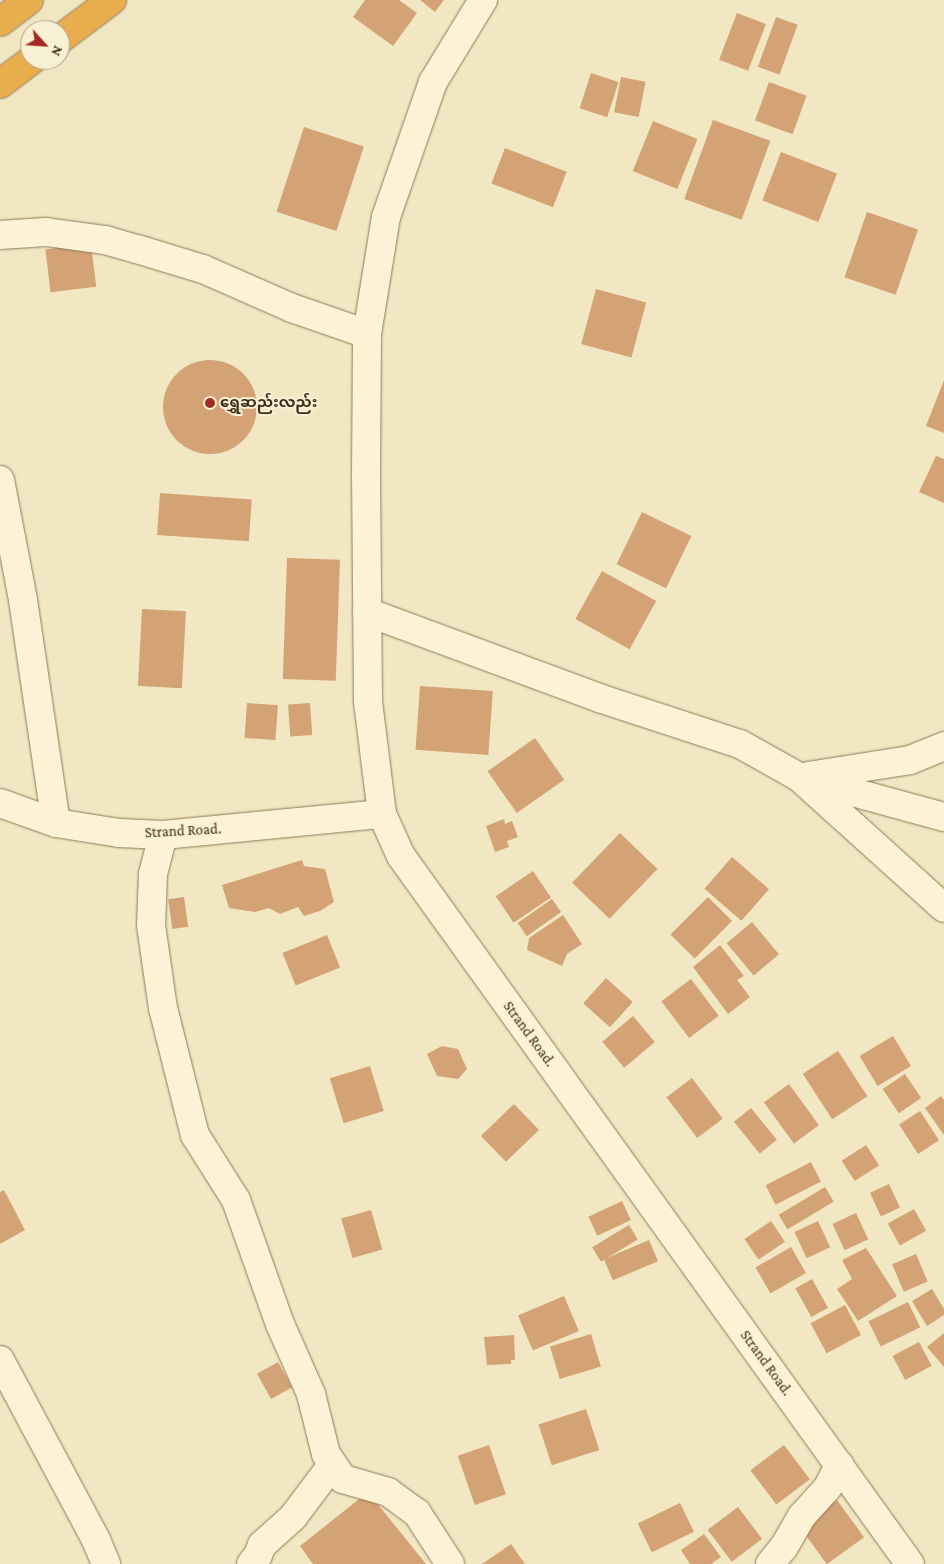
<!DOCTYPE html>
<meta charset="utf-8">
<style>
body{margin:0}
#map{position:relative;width:944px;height:1564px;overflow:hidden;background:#f2e7c3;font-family:"Crimson Pro","Noto Sans Myanmar",serif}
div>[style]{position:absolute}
.building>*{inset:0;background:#d3a376;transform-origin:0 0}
.round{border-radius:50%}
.roads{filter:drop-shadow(0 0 1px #8e7858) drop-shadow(0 0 1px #8e7858)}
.minor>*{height:28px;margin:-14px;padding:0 14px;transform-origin:14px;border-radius:14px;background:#fcf3d7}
.highway>*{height:28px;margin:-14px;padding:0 14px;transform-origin:14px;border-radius:14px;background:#e8ae4d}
.dots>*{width:14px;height:14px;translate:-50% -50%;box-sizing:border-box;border:2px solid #f8f0d3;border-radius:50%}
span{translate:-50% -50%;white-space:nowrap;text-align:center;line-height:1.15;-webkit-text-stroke:4px #f8f0d3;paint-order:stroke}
.poi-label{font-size:15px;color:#3c2e1d;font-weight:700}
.left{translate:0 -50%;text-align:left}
.street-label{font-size:15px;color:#3c2e1d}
.north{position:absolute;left:20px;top:20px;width:50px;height:50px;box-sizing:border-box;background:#f8f0d3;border:1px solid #ada28a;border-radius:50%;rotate:116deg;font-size:14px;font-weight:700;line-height:20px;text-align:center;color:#3c2e1d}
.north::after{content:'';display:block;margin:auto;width:18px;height:22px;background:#a22a22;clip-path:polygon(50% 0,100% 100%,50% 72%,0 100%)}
</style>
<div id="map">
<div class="building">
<i style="clip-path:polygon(365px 0,399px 0,417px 13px,393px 46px,353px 17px)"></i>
<i style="clip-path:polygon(420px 0,444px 0,435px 12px)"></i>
<i style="left:737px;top:13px;width:31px;height:50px;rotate:21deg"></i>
<i style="left:776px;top:17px;width:23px;height:53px;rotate:20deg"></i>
<i style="left:591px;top:73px;width:29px;height:37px;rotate:18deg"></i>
<i style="left:621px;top:77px;width:25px;height:36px;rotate:11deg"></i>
<i style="left:769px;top:82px;width:40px;height:41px;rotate:20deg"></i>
<i style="left:713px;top:120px;width:61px;height:84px;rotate:20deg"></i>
<i style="left:653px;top:121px;width:48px;height:54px;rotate:22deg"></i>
<i style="left:304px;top:127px;width:63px;height:89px;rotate:18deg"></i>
<i style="left:505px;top:148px;width:66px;height:38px;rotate:21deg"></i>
<i style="left:781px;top:152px;width:60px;height:52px;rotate:21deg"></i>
<i style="left:867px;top:212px;width:54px;height:69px;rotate:19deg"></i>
<i style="left:91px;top:244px;width:43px;height:46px;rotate:83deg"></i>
<i style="left:596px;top:289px;width:52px;height:57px;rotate:15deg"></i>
<i class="round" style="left:163px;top:360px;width:94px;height:94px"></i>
<i style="clip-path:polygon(944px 380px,944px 433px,926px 426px)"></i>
<i style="clip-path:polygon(936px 456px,944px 459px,944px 503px,919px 492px)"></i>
<i style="left:160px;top:493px;width:92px;height:42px;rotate:4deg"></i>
<i style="left:642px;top:512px;width:55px;height:58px;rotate:26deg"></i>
<i style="left:287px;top:558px;width:53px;height:121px;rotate:2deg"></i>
<i style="left:602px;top:571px;width:62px;height:55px;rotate:29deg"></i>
<i style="left:142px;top:609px;width:44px;height:77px;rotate:3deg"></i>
<i style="left:420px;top:686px;width:73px;height:64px;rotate:4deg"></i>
<i style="left:247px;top:703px;width:31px;height:35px;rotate:4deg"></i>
<i style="left:310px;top:703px;width:32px;height:22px;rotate:86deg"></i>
<i style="left:535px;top:738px;width:51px;height:58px;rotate:55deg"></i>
<i style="clip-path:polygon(504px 819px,505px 824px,512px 821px,518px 837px,507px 841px,509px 847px,495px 852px,486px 826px)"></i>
<i style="left:620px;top:833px;width:52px;height:69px;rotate:44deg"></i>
<i style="left:732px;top:857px;width:49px;height:42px;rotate:41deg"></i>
<i style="clip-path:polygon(302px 860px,304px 866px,325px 869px,334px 902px,320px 911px,304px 916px,298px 907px,280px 914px,269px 908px,255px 912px,229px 908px,222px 885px)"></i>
<i style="left:533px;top:871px;width:32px;height:45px;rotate:56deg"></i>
<i style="left:184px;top:897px;width:30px;height:16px;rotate:82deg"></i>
<i style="left:708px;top:897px;width:34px;height:53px;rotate:45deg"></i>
<i style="left:552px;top:899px;width:16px;height:42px;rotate:55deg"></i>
<i style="clip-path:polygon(563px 915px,582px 944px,567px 954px,562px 966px,527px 950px,529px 938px)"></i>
<i style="left:752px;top:922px;width:42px;height:33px;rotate:50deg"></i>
<i style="left:327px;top:935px;width:35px;height:48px;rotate:68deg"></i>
<i style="clip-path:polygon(720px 945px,744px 976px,737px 980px,750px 997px,728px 1014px,693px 967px)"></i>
<i style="left:606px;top:978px;width:36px;height:34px;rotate:42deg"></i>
<i style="left:691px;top:979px;width:46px;height:37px;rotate:53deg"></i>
<i style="left:633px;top:1016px;width:34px;height:40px;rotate:50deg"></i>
<i style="left:893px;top:1036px;width:35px;height:39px;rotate:59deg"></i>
<i style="clip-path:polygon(442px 1046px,458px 1049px,467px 1069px,458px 1079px,437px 1076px,427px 1054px)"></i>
<i style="left:838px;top:1051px;width:54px;height:42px;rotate:57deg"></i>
<i style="left:370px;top:1066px;width:47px;height:42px;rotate:73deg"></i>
<i style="left:905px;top:1074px;width:29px;height:27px;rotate:56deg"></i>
<i style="left:692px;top:1078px;width:51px;height:32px;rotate:53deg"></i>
<i style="left:789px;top:1084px;width:51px;height:31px;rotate:54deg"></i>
<i style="clip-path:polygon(941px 1096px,944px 1100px,944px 1135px,925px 1108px)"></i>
<i style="left:514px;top:1104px;width:36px;height:46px;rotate:46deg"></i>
<i style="left:751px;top:1108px;width:41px;height:22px;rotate:51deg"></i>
<i style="left:920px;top:1111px;width:35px;height:25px;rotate:57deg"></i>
<i style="left:866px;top:1145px;width:24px;height:29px;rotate:57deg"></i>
<i style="left:811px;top:1162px;width:22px;height:51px;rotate:63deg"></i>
<i style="left:889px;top:1184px;width:26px;height:21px;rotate:65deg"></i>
<i style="left:825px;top:1187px;width:17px;height:54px;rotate:59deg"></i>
<i style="clip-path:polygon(4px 1190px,25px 1230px,0 1244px,0 1192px)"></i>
<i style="left:622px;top:1201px;width:21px;height:37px;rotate:65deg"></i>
<i style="left:914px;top:1209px;width:25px;height:30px;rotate:61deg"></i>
<i style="left:371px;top:1210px;width:41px;height:31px;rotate:74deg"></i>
<i style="left:856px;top:1213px;width:29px;height:26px;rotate:65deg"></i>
<i style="left:771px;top:1221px;width:25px;height:32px;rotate:56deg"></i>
<i style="left:818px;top:1221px;width:29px;height:26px;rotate:65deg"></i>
<i style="left:629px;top:1225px;width:17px;height:43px;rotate:59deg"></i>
<i style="left:649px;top:1240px;width:23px;height:49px;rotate:67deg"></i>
<i style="left:791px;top:1247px;width:30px;height:41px;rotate:60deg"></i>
<i style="clip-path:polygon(866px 1248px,897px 1296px,858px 1321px,837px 1289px,852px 1279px,842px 1260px)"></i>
<i style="left:916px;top:1254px;width:30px;height:26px;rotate:67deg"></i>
<i style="left:812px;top:1279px;width:33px;height:19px;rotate:61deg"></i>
<i style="clip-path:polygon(932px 1289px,944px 1309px,944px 1315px,927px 1326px,912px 1301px)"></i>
<i style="left:564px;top:1296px;width:38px;height:50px;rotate:67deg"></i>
<i style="left:908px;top:1302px;width:28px;height:44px;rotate:64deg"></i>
<i style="left:845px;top:1305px;width:34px;height:39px;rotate:62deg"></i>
<i style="clip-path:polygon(944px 1333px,944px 1367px,927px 1347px)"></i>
<i style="left:591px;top:1334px;width:34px;height:43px;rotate:73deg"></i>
<i style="clip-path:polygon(514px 1335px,515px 1360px,511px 1360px,511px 1364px,487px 1365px,484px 1337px)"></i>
<i style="left:919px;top:1342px;width:27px;height:30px;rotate:62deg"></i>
<i style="left:278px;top:1362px;width:29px;height:24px;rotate:61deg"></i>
<i style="left:586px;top:1409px;width:43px;height:50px;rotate:72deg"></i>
<i style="left:489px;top:1445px;width:52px;height:33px;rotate:71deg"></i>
<i style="left:784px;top:1445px;width:43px;height:42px;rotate:53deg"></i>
<i style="clip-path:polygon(368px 1492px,426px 1564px,313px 1564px,300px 1546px)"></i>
<i style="left:837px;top:1500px;width:46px;height:46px;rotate:54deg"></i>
<i style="left:680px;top:1503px;width:32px;height:47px;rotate:64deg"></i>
<i style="left:738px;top:1507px;width:40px;height:38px;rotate:53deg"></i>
<i style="clip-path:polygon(704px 1534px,721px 1557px,711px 1564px,690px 1564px,681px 1550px)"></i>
<i style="clip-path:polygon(511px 1544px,525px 1564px,482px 1564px)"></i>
</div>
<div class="roads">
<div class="minor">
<i style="left:0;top:235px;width:46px;rotate:-3.7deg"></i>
<i style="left:46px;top:232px;width:60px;rotate:7.7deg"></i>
<i style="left:105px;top:240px;width:33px;rotate:16deg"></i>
<i style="left:137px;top:249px;width:69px;rotate:16.9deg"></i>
<i style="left:203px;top:269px;width:97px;rotate:23.7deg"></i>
<i style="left:292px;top:308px;width:79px;rotate:19.1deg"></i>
<i style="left:0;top:480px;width:122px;rotate:79.1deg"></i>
<i style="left:23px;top:600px;width:225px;rotate:81.6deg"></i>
<i style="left:367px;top:612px;width:247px;rotate:20.3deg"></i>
<i style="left:599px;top:698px;width:148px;rotate:18.1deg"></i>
<i style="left:740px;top:744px;width:68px;rotate:29.2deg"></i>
<i style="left:799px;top:777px;width:195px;rotate:42.1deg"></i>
<i style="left:808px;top:776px;width:103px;rotate:-8.9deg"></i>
<i style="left:910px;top:760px;width:37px;rotate:-22deg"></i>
<i style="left:805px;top:779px;width:144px;rotate:15.3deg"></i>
<i style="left:0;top:803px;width:59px;rotate:19.7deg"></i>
<i style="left:56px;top:823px;width:64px;rotate:9deg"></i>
<i style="left:119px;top:833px;width:44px;rotate:2.6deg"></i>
<i style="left:163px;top:835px;width:220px;rotate:-5.5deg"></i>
<i style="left:382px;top:814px;width:46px;rotate:65.7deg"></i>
<i style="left:401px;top:856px;width:872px;rotate:54.29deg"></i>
<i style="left:382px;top:814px;width:114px;rotate:-97.1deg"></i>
<i style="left:368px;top:701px;width:223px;rotate:-90.5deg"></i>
<i style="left:366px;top:478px;width:144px;rotate:-89.6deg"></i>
<i style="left:367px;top:334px;width:119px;rotate:-80.8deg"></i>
<i style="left:386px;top:217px;width:143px;rotate:-70.8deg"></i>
<i style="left:433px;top:82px;width:96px;rotate:-58.6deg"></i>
<i style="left:163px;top:835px;width:40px;rotate:104.4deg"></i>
<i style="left:153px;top:874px;width:51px;rotate:92.2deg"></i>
<i style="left:151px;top:925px;width:84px;rotate:81.8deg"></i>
<i style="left:163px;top:1008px;width:131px;rotate:75.9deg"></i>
<i style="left:195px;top:1135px;width:77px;rotate:57.8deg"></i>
<i style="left:236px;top:1200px;width:132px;rotate:70.5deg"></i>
<i style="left:280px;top:1324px;width:77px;rotate:66.1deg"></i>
<i style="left:311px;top:1394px;width:62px;rotate:76deg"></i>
<i style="left:326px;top:1454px;width:30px;rotate:56deg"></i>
<i style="left:343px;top:1479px;width:47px;rotate:16.1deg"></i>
<i style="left:388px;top:1492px;width:36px;rotate:36deg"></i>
<i style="left:417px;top:1513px;width:61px;rotate:57.1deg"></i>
<i style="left:0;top:1360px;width:204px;rotate:61.9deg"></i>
<i style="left:96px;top:1540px;width:26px;rotate:67deg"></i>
<i style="left:251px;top:1564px;width:11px;rotate:-52deg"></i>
<i style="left:258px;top:1555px;width:11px;rotate:-68deg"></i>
<i style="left:262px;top:1545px;width:42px;rotate:-42.1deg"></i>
<i style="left:293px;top:1517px;width:66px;rotate:-53deg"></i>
<i style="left:770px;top:1564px;width:22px;rotate:-51deg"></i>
<i style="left:784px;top:1547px;width:36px;rotate:-60deg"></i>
<i style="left:802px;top:1516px;width:39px;rotate:-48deg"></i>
<i style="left:828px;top:1487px;width:25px;rotate:-63deg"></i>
</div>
<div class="highway">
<i style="left:0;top:22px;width:36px;rotate:-37deg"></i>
<i style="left:60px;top:39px;width:65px;rotate:-36.9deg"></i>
<i style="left:0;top:84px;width:40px;rotate:-37deg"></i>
</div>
</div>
<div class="dots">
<i style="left:210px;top:403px;background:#a22a22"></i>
</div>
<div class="poi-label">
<span class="left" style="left:220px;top:403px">ရွှေဆည်းလည်း</span>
</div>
<div class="street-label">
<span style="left:183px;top:831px;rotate:-3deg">Strand Road.</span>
<span style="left:529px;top:1034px;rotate:54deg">Strand Road.</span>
<span style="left:766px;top:1363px;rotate:54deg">Strand Road.</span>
</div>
<div class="north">N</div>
</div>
